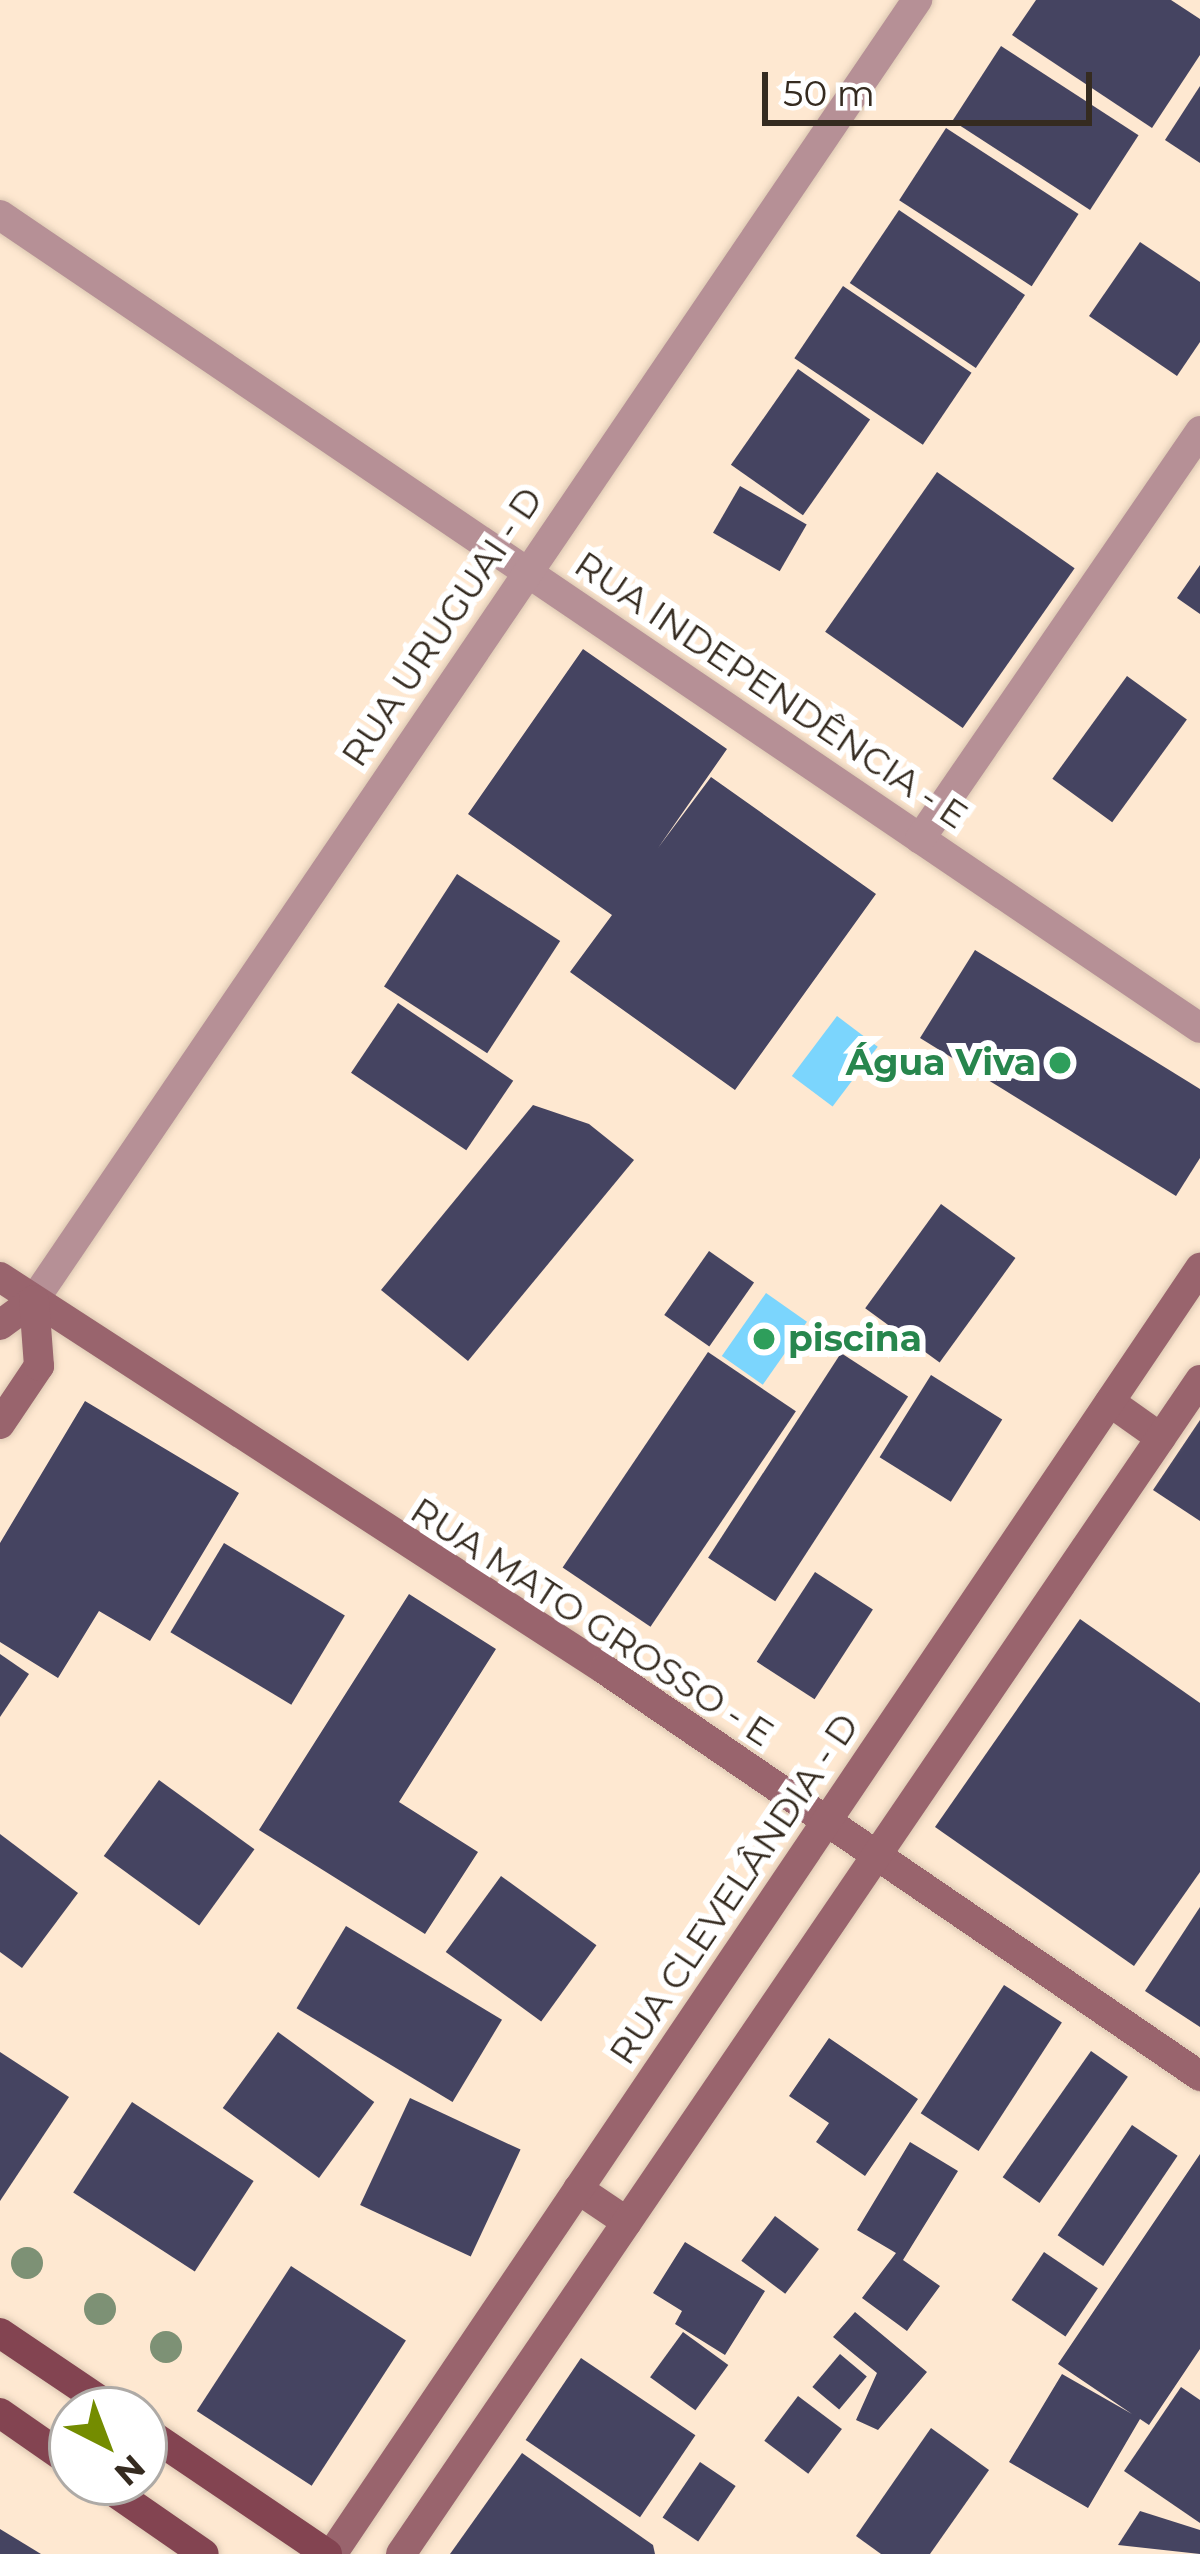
<!DOCTYPE html>
<meta charset="utf-8">
<style>
body{margin:0}
#map{position:relative;width:1200px;height:2554px;overflow:hidden;background:#fee8d1;font-family:Montserrat,sans-serif}
div>[style]{position:absolute}
.water>*{inset:0;background:#7bd5fd;transform-origin:0 0}
.building>*{inset:0;background:#454461;transform-origin:0 0}
.roads{filter:drop-shadow(0 0 3px #dac6b1) drop-shadow(0 0 3px #dac6b1)}
.street>*{height:30px;margin:-15px;padding:0 15px;transform-origin:15px;border-radius:15px;background:#b69096}
.secondary>*{height:30px;margin:-15px;padding:0 15px;transform-origin:15px;border-radius:15px;background:#99646d}
.primary>*{height:30px;margin:-15px;padding:0 15px;transform-origin:15px;border-radius:15px;background:#834451}
.trees>*{width:32px;height:32px;margin:-16px;border-radius:50%;background:#7d9175}
.dots>*{width:33px;height:33px;translate:-50% -50%;box-sizing:border-box;border:6px solid #fff;border-radius:50%}
span{translate:-50% -50%;white-space:nowrap;text-align:center;line-height:1.15;-webkit-text-stroke:12px #fff;paint-order:stroke}
.street-label{font-size:36px;color:#352b20}
.leisure-label{font-size:36px;color:#27864d;font-weight:700}
.right{translate:-100% -50%;text-align:right}
.left{translate:0 -50%;text-align:left}
.north{position:absolute;left:48px;top:2386px;width:120px;height:120px;box-sizing:border-box;background:#fff;border:3px solid #aeaaa6;border-radius:50%;rotate:138deg;font-size:33px;font-weight:700;line-height:48px;text-align:center;color:#352b20}
.north::after{content:'';display:block;margin:auto;width:42px;height:54px;background:#748c00;clip-path:polygon(50% 0,100% 100%,50% 72%,0 100%)}
.scale{position:absolute;left:762px;top:72px;width:330px;height:54px;box-sizing:border-box;border:6px solid #352b20;border-top:0;padding-left:15px;font-size:36px;line-height:42px;white-space:nowrap;color:#352b20;-webkit-text-stroke:9px #fff;paint-order:stroke}
</style>
<div id="map">
<div class="water">
<i style="left:837px;top:1016px;width:51px;height:75px;rotate:37deg"></i>
<i style="left:766px;top:1293px;width:50px;height:77px;rotate:35deg"></i>
</div>
<div class="building">
<i style="clip-path:polygon(1036px 0,1171px 0,1200px 19px,1200px 55px,1152px 128px,1012px 35px)"></i>
<i style="left:1001px;top:46px;width:164px;height:89px;rotate:33deg"></i>
<i style="clip-path:polygon(1200px 86px,1200px 163px,1165px 140px)"></i>
<i style="left:946px;top:128px;width:158px;height:86px;rotate:33deg"></i>
<i style="left:899px;top:210px;width:152px;height:88px;rotate:34deg"></i>
<i style="clip-path:polygon(1140px 242px,1200px 282px,1200px 342px,1177px 376px,1089px 316px)"></i>
<i style="left:843px;top:286px;width:155px;height:87px;rotate:34deg"></i>
<i style="left:798px;top:369px;width:88px;height:117px;rotate:35deg"></i>
<i style="left:937px;top:472px;width:168px;height:195px;rotate:35deg"></i>
<i style="left:740px;top:486px;width:77px;height:54px;rotate:30deg"></i>
<i style="clip-path:polygon(1200px 565px,1200px 614px,1177px 598px)"></i>
<i style="clip-path:polygon(583px 649px,727px 749px,658px 848px,711px 777px,876px 894px,735px 1090px,570px 972px,612px 915px,468px 814px)"></i>
<i style="left:1127px;top:676px;width:74px;height:127px;rotate:36deg"></i>
<i style="left:457px;top:874px;width:123px;height:134px;rotate:33deg"></i>
<i style="clip-path:polygon(975px 950px,1200px 1089px,1200px 1158px,1176px 1196px,920px 1038px)"></i>
<i style="left:398px;top:1003px;width:139px;height:84px;rotate:34deg"></i>
<i style="clip-path:polygon(533px 1105px,589px 1124px,634px 1160px,468px 1361px,381px 1290px)"></i>
<i style="left:941px;top:1204px;width:92px;height:129px;rotate:36deg"></i>
<i style="left:709px;top:1251px;width:55px;height:78px;rotate:35deg"></i>
<i style="left:708px;top:1352px;width:106px;height:260px;rotate:34deg"></i>
<i style="left:841px;top:1353px;width:80px;height:244px;rotate:33deg"></i>
<i style="left:931px;top:1375px;width:84px;height:97px;rotate:32deg"></i>
<i style="clip-path:polygon(85px 1401px,239px 1493px,150px 1641px,99px 1611px,58px 1678px,0 1642px,0 1543px)"></i>
<i style="clip-path:polygon(1200px 1420px,1200px 1521px,1153px 1490px)"></i>
<i style="left:224px;top:1543px;width:141px;height:104px;rotate:31deg"></i>
<i style="left:815px;top:1572px;width:69px;height:107px;rotate:33deg"></i>
<i style="clip-path:polygon(409px 1594px,496px 1649px,399px 1802px,478px 1852px,425px 1934px,259px 1830px)"></i>
<i style="clip-path:polygon(1080px 1619px,1200px 1703px,1200px 1872px,1134px 1966px,935px 1827px)"></i>
<i style="clip-path:polygon(0 1654px,29px 1674px,0 1717px)"></i>
<i style="left:159px;top:1780px;width:118px;height:94px;rotate:36deg"></i>
<i style="clip-path:polygon(0 1834px,78px 1893px,22px 1968px,0 1952px)"></i>
<i style="left:501px;top:1876px;width:118px;height:94px;rotate:36deg"></i>
<i style="clip-path:polygon(1200px 1907px,1200px 2027px,1145px 1991px)"></i>
<i style="left:346px;top:1926px;width:182px;height:96px;rotate:31deg"></i>
<i style="left:1004px;top:1985px;width:69px;height:153px;rotate:33deg"></i>
<i style="left:278px;top:2032px;width:119px;height:94px;rotate:36deg"></i>
<i style="clip-path:polygon(829px 2038px,918px 2099px,865px 2176px,816px 2142px,829px 2123px,789px 2096px)"></i>
<i style="left:1091px;top:2051px;width:45px;height:154px;rotate:35deg"></i>
<i style="clip-path:polygon(0 2052px,69px 2097px,0 2201px)"></i>
<i style="left:410px;top:2098px;width:122px;height:118px;rotate:25deg"></i>
<i style="left:132px;top:2102px;width:145px;height:108px;rotate:33deg"></i>
<i style="left:1132px;top:2125px;width:55px;height:133px;rotate:34deg"></i>
<i style="clip-path:polygon(910px 2142px,958px 2171px,903px 2260px,940px 2286px,907px 2331px,862px 2298px,896px 2253px,857px 2230px)"></i>
<i style="clip-path:polygon(1200px 2154px,1200px 2349px,1149px 2425px,1140px 2419px,1088px 2508px,1009px 2462px,1062px 2374px,1132px 2414px,1058px 2364px)"></i>
<i style="left:775px;top:2216px;width:55px;height:56px;rotate:37deg"></i>
<i style="clip-path:polygon(685px 2242px,765px 2291px,725px 2355px,675px 2324px,682px 2311px,653px 2293px)"></i>
<i style="left:1044px;top:2252px;width:65px;height:58px;rotate:34deg"></i>
<i style="left:291px;top:2266px;width:137px;height:173px;rotate:33deg"></i>
<i style="clip-path:polygon(855px 2312px,927px 2372px,878px 2430px,856px 2420px,877px 2373px,833px 2337px)"></i>
<i style="left:683px;top:2332px;width:56px;height:56px;rotate:36deg"></i>
<i style="left:840px;top:2354px;width:35px;height:43px;rotate:40deg"></i>
<i style="left:581px;top:2358px;width:138px;height:99px;rotate:34deg"></i>
<i style="clip-path:polygon(1181px 2387px,1200px 2400px,1200px 2523px,1124px 2471px)"></i>
<i style="left:798px;top:2396px;width:55px;height:56px;rotate:37deg"></i>
<i style="clip-path:polygon(931px 2428px,989px 2470px,930px 2554px,881px 2554px,856px 2536px)"></i>
<i style="clip-path:polygon(522px 2453px,653px 2545px,655px 2554px,450px 2554px)"></i>
<i style="left:700px;top:2462px;width:43px;height:67px;rotate:34deg"></i>
<i style="clip-path:polygon(1140px 2511px,1200px 2530px,1200px 2554px,1118px 2545px)"></i>
<i style="clip-path:polygon(0 2529px,41px 2554px,0 2554px)"></i>
</div>
<div class="roads">
<div class="street">
<i style="left:0;top:215px;width:1449px;rotate:34.12deg"></i>
<i style="left:920px;top:839px;width:495px;rotate:-55.5deg"></i>
<i style="left:34px;top:1300px;width:1572px;rotate:-55.81deg"></i>
</div>
<div class="secondary">
<i style="left:0;top:1277px;width:720px;rotate:32.98deg"></i>
<i style="left:604px;top:1669px;width:722px;rotate:34.33deg"></i>
<i style="left:0;top:1325px;width:42px;rotate:-36.3deg"></i>
<i style="left:1110px;top:1402px;width:62px;rotate:35.2deg"></i>
<i style="left:0;top:1424px;width:70px;rotate:-56.1deg"></i>
<i style="left:39px;top:1366px;width:66px;rotate:-94.3deg"></i>
<i style="left:578px;top:2189px;width:59px;rotate:34deg"></i>
<i style="left:332px;top:2554px;width:1552px;rotate:-55.98deg"></i>
<i style="left:401px;top:2554px;width:1420px;rotate:-55.76deg"></i>
</div>
<div class="primary">
<i style="left:0;top:2333px;width:138px;rotate:34deg"></i>
<i style="left:0;top:2413px;width:88px;rotate:34.8deg"></i>
<i style="left:144px;top:2430px;width:221px;rotate:34.1deg"></i>
<i style="left:100px;top:2482px;width:126px;rotate:34.7deg"></i>
</div>
</div>
<div class="trees">
<i style="left:27px;top:2263px"></i>
<i style="left:100px;top:2309px"></i>
<i style="left:166px;top:2347px"></i>
</div>
<div class="dots">
<i style="left:1060px;top:1063px;background:#2e9e5b"></i>
<i style="left:764px;top:1339px;background:#2e9e5b"></i>
</div>
<div class="street-label">
<span style="left:442px;top:627px;rotate:-56deg">RUA URUGUAI - D</span>
<span style="left:771px;top:690px;rotate:34deg">RUA INDEPENDÊNCIA - E</span>
<span style="left:592px;top:1622px;rotate:33deg">RUA MATO GROSSO - E</span>
<span style="left:734px;top:1889px;rotate:-56deg">RUA CLEVELÂNDIA - D</span>
</div>
<div class="leisure-label">
<span class="right" style="left:1036px;top:1063px">Água Viva</span>
<span class="left" style="left:788px;top:1339px">piscina</span>
</div>
<div class="north">N</div>
<div class="scale">50 m</div>
</div>
